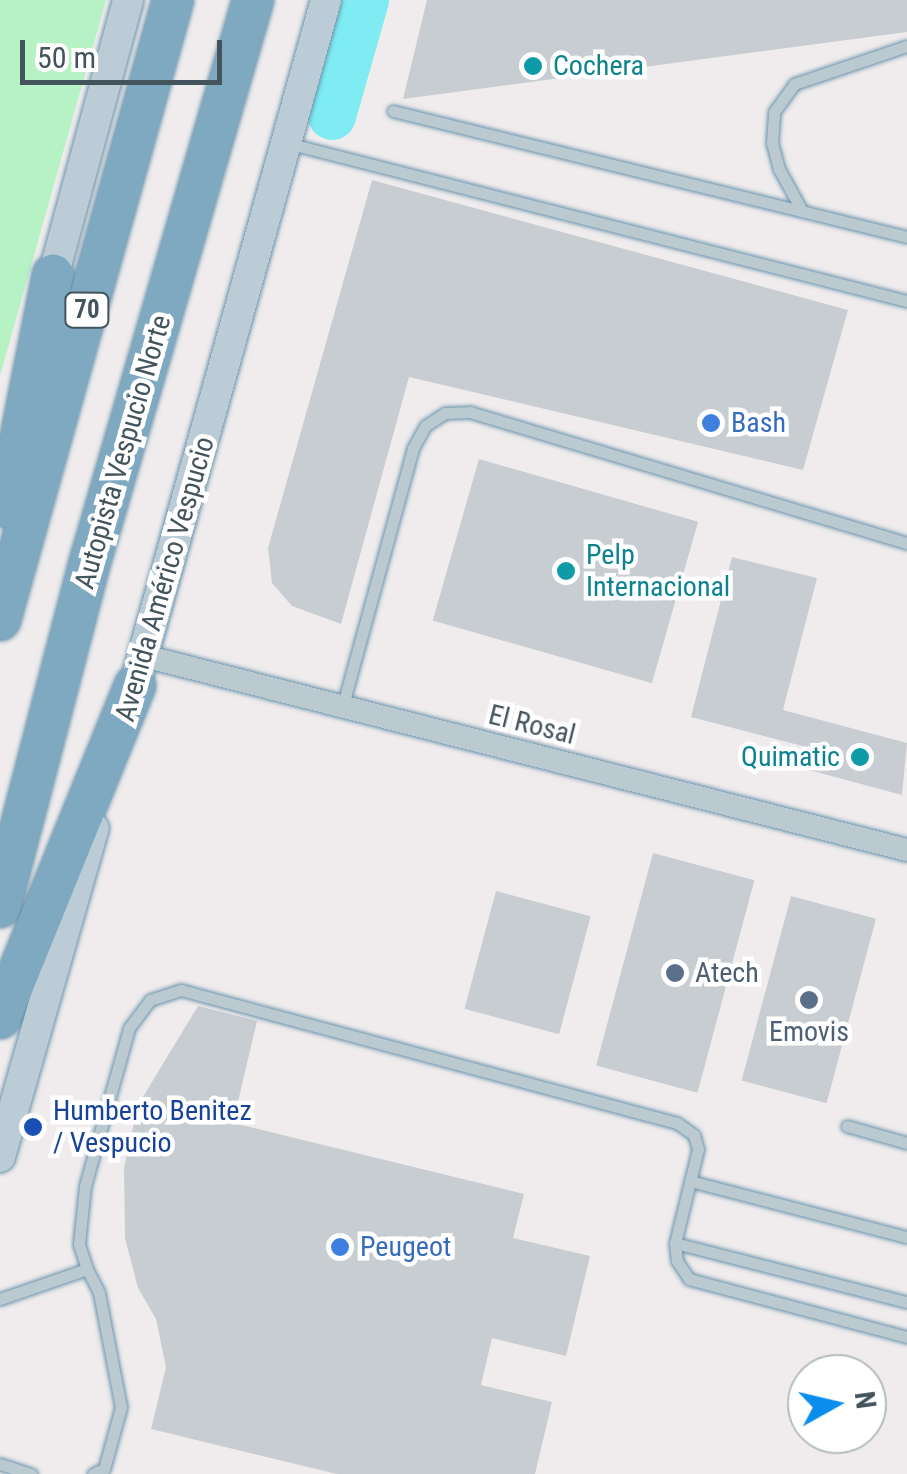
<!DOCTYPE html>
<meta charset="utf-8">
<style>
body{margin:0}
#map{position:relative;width:907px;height:1474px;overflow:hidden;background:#f0eced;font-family:"Roboto Condensed",sans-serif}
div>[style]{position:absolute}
.green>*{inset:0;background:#b6f2c4}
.river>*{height:48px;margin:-24px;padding:0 24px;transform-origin:24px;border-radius:24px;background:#7fecf3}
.building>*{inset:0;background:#c8cdd2;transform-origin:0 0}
.roads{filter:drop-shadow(0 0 2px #6b94ac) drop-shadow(0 0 2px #6b94ac)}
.service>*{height:11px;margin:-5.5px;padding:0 5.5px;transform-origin:5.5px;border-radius:5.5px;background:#bbcad1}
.minor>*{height:22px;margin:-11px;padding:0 11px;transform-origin:11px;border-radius:11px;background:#bbcad1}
.secondary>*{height:30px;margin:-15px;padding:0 15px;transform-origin:15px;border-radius:15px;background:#bbccd6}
.motorway>*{height:40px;margin:-20px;padding:0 20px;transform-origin:20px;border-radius:20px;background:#7fa9c1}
.dots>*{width:28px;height:28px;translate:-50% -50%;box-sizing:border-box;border:5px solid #fff;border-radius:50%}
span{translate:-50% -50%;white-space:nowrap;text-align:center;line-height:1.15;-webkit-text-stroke:9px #fff;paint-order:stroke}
.shield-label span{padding:2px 8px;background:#fff;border:2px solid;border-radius:8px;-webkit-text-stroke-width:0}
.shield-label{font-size:25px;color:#43545c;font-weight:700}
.culture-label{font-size:28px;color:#0d838f}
.left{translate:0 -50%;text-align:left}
.right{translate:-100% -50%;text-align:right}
.shop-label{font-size:28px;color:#366cbe}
.street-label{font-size:28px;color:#43545c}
.service-label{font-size:28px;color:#4e5e75}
.transit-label{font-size:28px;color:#164399}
.north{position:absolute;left:787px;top:1354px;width:100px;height:100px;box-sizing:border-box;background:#fff;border:2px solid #b4bbbe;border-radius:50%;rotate:82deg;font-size:28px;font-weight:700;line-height:40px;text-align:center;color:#43545c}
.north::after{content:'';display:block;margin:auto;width:35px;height:45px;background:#098eed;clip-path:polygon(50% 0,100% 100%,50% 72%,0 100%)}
.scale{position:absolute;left:20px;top:40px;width:202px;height:45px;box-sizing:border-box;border:5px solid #43545c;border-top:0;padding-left:12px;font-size:30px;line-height:35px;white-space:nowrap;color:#43545c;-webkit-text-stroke:8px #fff;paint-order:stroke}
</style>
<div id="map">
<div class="green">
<i style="clip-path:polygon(0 0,106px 0,0 376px)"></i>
</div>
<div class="river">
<i style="left:332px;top:116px;width:121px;rotate:-74.1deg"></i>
</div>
<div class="building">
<i style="clip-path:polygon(427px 0,907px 0,907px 32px,403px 99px)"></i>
<i style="clip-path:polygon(372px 180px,848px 310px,803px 470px,409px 377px,341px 624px,292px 606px,272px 583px,268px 548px)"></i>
<i style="left:479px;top:459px;width:228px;height:168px;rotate:16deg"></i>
<i style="clip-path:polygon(732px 557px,817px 578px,783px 710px,907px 743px,902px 795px,809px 770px,814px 749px,691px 717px)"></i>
<i style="left:653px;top:853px;width:105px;height:220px;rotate:15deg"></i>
<i style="left:496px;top:891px;width:98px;height:122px;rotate:15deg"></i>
<i style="left:791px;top:896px;width:88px;height:191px;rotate:15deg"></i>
<i style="clip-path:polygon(198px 1006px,257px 1021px,233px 1123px,524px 1194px,513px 1238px,590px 1256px,566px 1356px,492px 1338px,481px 1385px,552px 1402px,535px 1474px,337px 1474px,151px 1429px,166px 1367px,156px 1319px,138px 1288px,125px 1238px,124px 1168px,138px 1105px)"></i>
</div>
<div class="roads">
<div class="service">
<i style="left:393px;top:111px;width:529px;rotate:13.77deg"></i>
<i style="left:287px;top:143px;width:640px;rotate:14.3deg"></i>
<i style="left:802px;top:211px;width:48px;rotate:-118.7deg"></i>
<i style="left:779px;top:169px;width:27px;rotate:-105deg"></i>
<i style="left:772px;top:143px;width:31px;rotate:-86deg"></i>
<i style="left:774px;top:112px;width:34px;rotate:-54deg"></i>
<i style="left:794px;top:84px;width:119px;rotate:-18.6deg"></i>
<i style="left:342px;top:708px;width:270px;rotate:-74.7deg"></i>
<i style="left:413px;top:448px;width:25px;rotate:-61deg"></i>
<i style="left:425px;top:426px;width:24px;rotate:-33deg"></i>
<i style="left:445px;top:413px;width:25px;rotate:-2deg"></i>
<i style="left:470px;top:412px;width:456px;rotate:16.7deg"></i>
<i style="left:847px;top:1126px;width:62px;rotate:15.8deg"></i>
<i style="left:690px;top:1181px;width:224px;rotate:14.5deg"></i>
<i style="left:675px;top:1243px;width:239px;rotate:14.3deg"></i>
<i style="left:87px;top:1269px;width:27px;rotate:63deg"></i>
<i style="left:99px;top:1293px;width:116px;rotate:79.1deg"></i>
<i style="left:121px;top:1407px;width:64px;rotate:105.3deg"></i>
<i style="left:104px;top:1469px;width:12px;rotate:156deg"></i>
<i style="left:0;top:1299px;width:92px;rotate:-19deg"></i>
<i style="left:87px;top:1269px;width:26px;rotate:-108deg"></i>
<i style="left:79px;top:1244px;width:58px;rotate:-84.1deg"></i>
<i style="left:85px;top:1186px;width:164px;rotate:-74.4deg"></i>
<i style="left:129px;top:1028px;width:35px;rotate:-53deg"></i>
<i style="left:150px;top:1000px;width:33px;rotate:-18deg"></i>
<i style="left:181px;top:990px;width:514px;rotate:15.01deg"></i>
<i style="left:677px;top:1123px;width:21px;rotate:35deg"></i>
<i style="left:694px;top:1135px;width:15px;rotate:74deg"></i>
<i style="left:698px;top:1149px;width:97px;rotate:103.7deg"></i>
<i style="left:675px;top:1243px;width:18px;rotate:84deg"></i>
<i style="left:677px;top:1261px;width:22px;rotate:56deg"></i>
<i style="left:689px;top:1279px;width:226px;rotate:14.9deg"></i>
<i style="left:0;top:1464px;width:33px;rotate:18deg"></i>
</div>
<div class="minor">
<i style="left:144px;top:656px;width:787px;rotate:14.27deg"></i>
</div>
<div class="secondary">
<i style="left:48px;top:295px;width:306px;rotate:-74.8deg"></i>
<i style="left:130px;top:702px;width:729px;rotate:-74.4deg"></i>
<i style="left:0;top:1157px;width:342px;rotate:-74.1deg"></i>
</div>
<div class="motorway">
<i style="left:7px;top:507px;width:237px;rotate:-78.8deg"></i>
<i style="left:0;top:620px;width:644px;rotate:-74.41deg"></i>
<i style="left:0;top:907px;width:364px;rotate:-75.4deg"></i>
<i style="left:92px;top:555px;width:578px;rotate:-73.82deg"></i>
<i style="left:0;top:1018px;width:359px;rotate:-67.9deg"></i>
</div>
</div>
<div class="dots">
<i style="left:533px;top:66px;background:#0f9aa8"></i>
<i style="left:711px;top:423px;background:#3f7fe0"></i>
<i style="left:566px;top:571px;background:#0f9aa8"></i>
<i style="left:860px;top:757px;background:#0f9aa8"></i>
<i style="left:675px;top:973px;background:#5c6f8a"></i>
<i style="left:809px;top:1000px;background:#5c6f8a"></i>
<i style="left:33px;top:1127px;background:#1a4fb4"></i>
<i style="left:340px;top:1247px;background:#3f7fe0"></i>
</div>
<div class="shield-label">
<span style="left:87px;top:310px">70</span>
</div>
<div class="culture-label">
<span class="left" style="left:553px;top:66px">Cochera</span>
<span class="left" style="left:586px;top:571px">Pelp<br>Internacional</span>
<span class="right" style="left:840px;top:757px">Quimatic</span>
</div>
<div class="shop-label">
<span class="left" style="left:731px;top:423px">Bash</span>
<span class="left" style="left:360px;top:1247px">Peugeot</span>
</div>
<div class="street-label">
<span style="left:123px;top:452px;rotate:-74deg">Autopista Vespucio Norte</span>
<span style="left:165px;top:579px;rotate:-74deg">Avenida Américo Vespucio</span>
<span style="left:532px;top:725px;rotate:14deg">El Rosal</span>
</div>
<div class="service-label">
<span class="left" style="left:695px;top:973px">Atech</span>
<span style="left:809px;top:1032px">Emovis</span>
</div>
<div class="transit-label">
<span class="left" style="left:53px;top:1127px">Humberto Benitez<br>/ Vespucio</span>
</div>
<div class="north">N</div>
<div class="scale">50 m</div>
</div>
